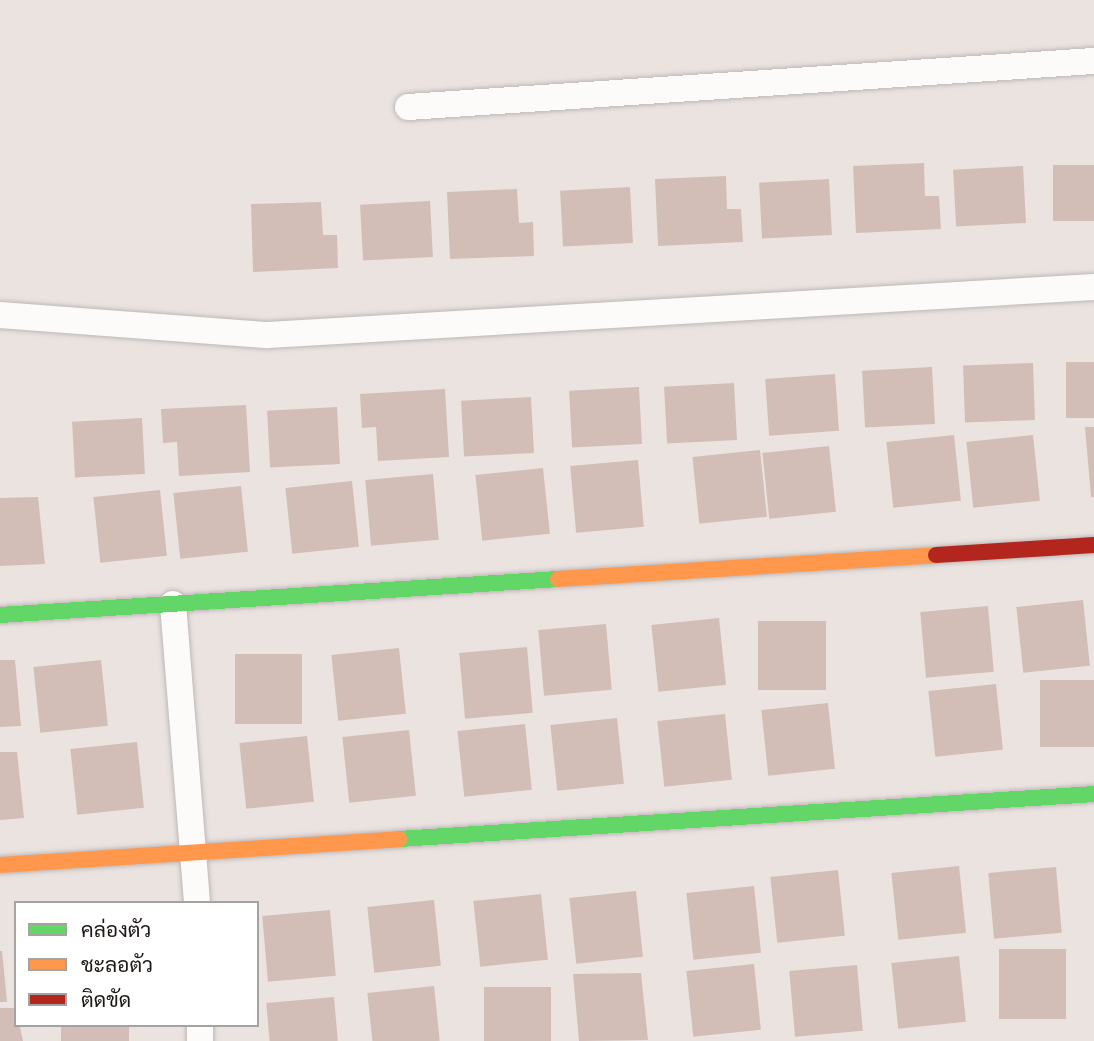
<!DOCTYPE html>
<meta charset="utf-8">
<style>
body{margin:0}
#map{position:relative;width:1094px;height:1041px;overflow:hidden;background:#ebe3e0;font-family:"Nunito Sans",Sarabun,sans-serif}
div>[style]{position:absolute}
.building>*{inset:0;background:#d2beb6;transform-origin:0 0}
.roads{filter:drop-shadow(0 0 2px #beb8b6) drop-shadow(0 0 2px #beb8b6)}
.street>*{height:26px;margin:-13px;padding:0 13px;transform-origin:13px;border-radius:13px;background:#fcfbfa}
.fast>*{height:16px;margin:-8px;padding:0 8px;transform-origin:8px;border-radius:8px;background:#63d668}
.slow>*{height:16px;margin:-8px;padding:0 8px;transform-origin:8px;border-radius:8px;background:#ff974d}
.jam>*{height:16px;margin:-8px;padding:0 8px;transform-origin:8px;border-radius:8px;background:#b3261e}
span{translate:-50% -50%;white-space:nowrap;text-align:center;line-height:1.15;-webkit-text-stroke:7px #fff;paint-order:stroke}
.legend{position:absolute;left:14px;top:901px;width:245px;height:126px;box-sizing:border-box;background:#fff;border:2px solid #a5a2a1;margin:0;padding:9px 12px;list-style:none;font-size:21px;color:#1d1715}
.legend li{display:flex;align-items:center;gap:14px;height:35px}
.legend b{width:35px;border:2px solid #a5a2a1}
</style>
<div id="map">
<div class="building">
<i style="clip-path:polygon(924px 163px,925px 196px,939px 196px,941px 229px,856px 233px,853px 166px)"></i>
<i style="left:1094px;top:165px;width:56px;height:41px;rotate:90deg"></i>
<i style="left:1023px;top:166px;width:57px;height:70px;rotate:87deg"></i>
<i style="clip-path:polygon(726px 176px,727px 209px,741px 209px,743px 242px,658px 246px,655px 179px)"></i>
<i style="left:829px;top:179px;width:56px;height:70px;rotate:87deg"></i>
<i style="left:630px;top:187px;width:56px;height:70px;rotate:87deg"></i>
<i style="clip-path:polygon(517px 189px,519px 223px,533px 222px,534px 256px,450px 259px,447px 192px)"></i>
<i style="left:430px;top:201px;width:56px;height:70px;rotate:87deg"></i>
<i style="clip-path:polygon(321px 202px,323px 235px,337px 235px,338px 268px,253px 272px,251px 204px)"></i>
<i style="left:1094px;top:362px;width:56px;height:28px;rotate:90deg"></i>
<i style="left:1033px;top:363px;width:57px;height:70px;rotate:88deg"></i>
<i style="left:932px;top:367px;width:57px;height:70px;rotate:87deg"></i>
<i style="left:835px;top:374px;width:57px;height:70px;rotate:86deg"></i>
<i style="left:734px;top:383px;width:57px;height:70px;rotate:87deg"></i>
<i style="left:639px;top:387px;width:57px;height:70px;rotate:87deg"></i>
<i style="clip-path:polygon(445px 389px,449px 457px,378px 461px,376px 427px,362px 428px,360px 394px)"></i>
<i style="left:531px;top:397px;width:56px;height:70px;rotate:87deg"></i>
<i style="clip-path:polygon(246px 405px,250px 472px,179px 476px,177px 442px,163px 443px,161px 409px)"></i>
<i style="left:337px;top:407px;width:57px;height:70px;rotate:87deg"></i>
<i style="left:142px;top:418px;width:56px;height:70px;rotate:87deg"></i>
<i style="clip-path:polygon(1085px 427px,1094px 427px,1094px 497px,1091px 497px)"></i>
<i style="left:954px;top:435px;width:66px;height:68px;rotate:84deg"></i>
<i style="left:1033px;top:435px;width:66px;height:67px;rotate:84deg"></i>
<i style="left:829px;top:446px;width:66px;height:67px;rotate:84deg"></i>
<i style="left:760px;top:450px;width:67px;height:68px;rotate:84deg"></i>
<i style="left:638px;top:460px;width:67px;height:68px;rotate:85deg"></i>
<i style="left:543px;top:468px;width:66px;height:68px;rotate:84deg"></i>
<i style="left:433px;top:474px;width:66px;height:68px;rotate:85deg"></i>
<i style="left:352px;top:481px;width:66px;height:67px;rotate:84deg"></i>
<i style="left:241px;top:486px;width:66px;height:68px;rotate:84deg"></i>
<i style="left:160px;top:490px;width:66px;height:67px;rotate:84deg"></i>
<i style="clip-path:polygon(38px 497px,45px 564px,0 566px,0 498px)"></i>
<i style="left:1083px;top:600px;width:66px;height:67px;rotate:84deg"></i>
<i style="left:988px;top:606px;width:66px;height:68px;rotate:85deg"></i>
<i style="left:719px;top:618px;width:67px;height:68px;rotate:84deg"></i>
<i style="left:758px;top:621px;width:68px;height:69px"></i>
<i style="left:606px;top:624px;width:66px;height:68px;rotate:85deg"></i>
<i style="left:527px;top:647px;width:66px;height:68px;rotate:85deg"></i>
<i style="left:399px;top:648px;width:66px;height:68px;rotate:84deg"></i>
<i style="left:235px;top:654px;width:67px;height:70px"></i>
<i style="clip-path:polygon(0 660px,15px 660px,21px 726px,0 727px)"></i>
<i style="left:101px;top:660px;width:66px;height:68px;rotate:84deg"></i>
<i style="left:1094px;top:680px;width:67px;height:54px;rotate:90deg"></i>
<i style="left:996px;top:684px;width:66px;height:68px;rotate:84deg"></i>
<i style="left:828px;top:703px;width:66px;height:67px;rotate:84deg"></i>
<i style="left:725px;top:714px;width:66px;height:68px;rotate:84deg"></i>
<i style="left:617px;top:718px;width:66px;height:67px;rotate:84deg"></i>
<i style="left:525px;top:724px;width:66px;height:68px;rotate:84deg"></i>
<i style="left:409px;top:730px;width:66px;height:67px;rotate:84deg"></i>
<i style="left:307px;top:736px;width:66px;height:68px;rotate:84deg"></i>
<i style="left:137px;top:742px;width:66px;height:67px;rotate:84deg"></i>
<i style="clip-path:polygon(0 752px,17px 752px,24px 818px,0 820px)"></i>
<i style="left:959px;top:866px;width:67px;height:68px;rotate:84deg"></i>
<i style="left:1056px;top:867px;width:66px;height:68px;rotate:85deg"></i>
<i style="left:838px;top:870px;width:66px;height:68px;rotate:84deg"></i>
<i style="left:754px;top:886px;width:67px;height:68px;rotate:84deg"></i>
<i style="left:636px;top:891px;width:66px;height:67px;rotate:84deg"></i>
<i style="left:541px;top:894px;width:66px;height:68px;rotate:84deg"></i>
<i style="left:434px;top:900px;width:66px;height:67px;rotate:84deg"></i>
<i style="left:330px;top:910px;width:66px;height:68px;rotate:85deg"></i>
<i style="left:999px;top:949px;width:67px;height:70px"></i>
<i style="clip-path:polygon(0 951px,2px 951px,7px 1002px,0 1002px)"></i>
<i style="left:959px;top:956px;width:66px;height:68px;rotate:84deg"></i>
<i style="left:754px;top:964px;width:66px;height:68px;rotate:84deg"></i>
<i style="left:857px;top:965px;width:66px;height:68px;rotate:85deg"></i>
<i style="clip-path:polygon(641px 973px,648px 1040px,579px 1041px,573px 974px)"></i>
<i style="left:434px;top:986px;width:55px;height:67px;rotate:84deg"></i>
<i style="left:484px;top:987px;width:67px;height:54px"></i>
<i style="left:334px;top:997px;width:44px;height:68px;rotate:85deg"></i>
<i style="clip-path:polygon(0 1008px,16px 1008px,23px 1041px,0 1041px)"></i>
<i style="left:61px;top:1025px;width:68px;height:16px"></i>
</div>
<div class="roads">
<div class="street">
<i style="left:408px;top:107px;width:688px;rotate:-3.84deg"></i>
<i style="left:0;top:315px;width:269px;rotate:4.3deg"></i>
<i style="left:268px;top:335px;width:827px;rotate:-3.33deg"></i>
<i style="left:173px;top:604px;width:300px;rotate:85.4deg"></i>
<i style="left:200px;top:1025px;width:16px;rotate:90deg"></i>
</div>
<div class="fast">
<i style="left:0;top:615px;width:559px;rotate:-3.69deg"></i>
<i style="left:399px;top:839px;width:696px;rotate:-3.7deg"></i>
</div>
<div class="slow">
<i style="left:558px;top:579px;width:379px;rotate:-3.6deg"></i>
<i style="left:0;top:865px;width:400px;rotate:-3.7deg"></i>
</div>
<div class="jam">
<i style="left:936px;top:555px;width:158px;rotate:-3.6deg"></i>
</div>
</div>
<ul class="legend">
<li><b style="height:9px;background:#63d668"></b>คล่องตัว</li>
<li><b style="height:9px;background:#ff974d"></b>ชะลอตัว</li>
<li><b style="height:9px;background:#b3261e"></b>ติดขัด</li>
</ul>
</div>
